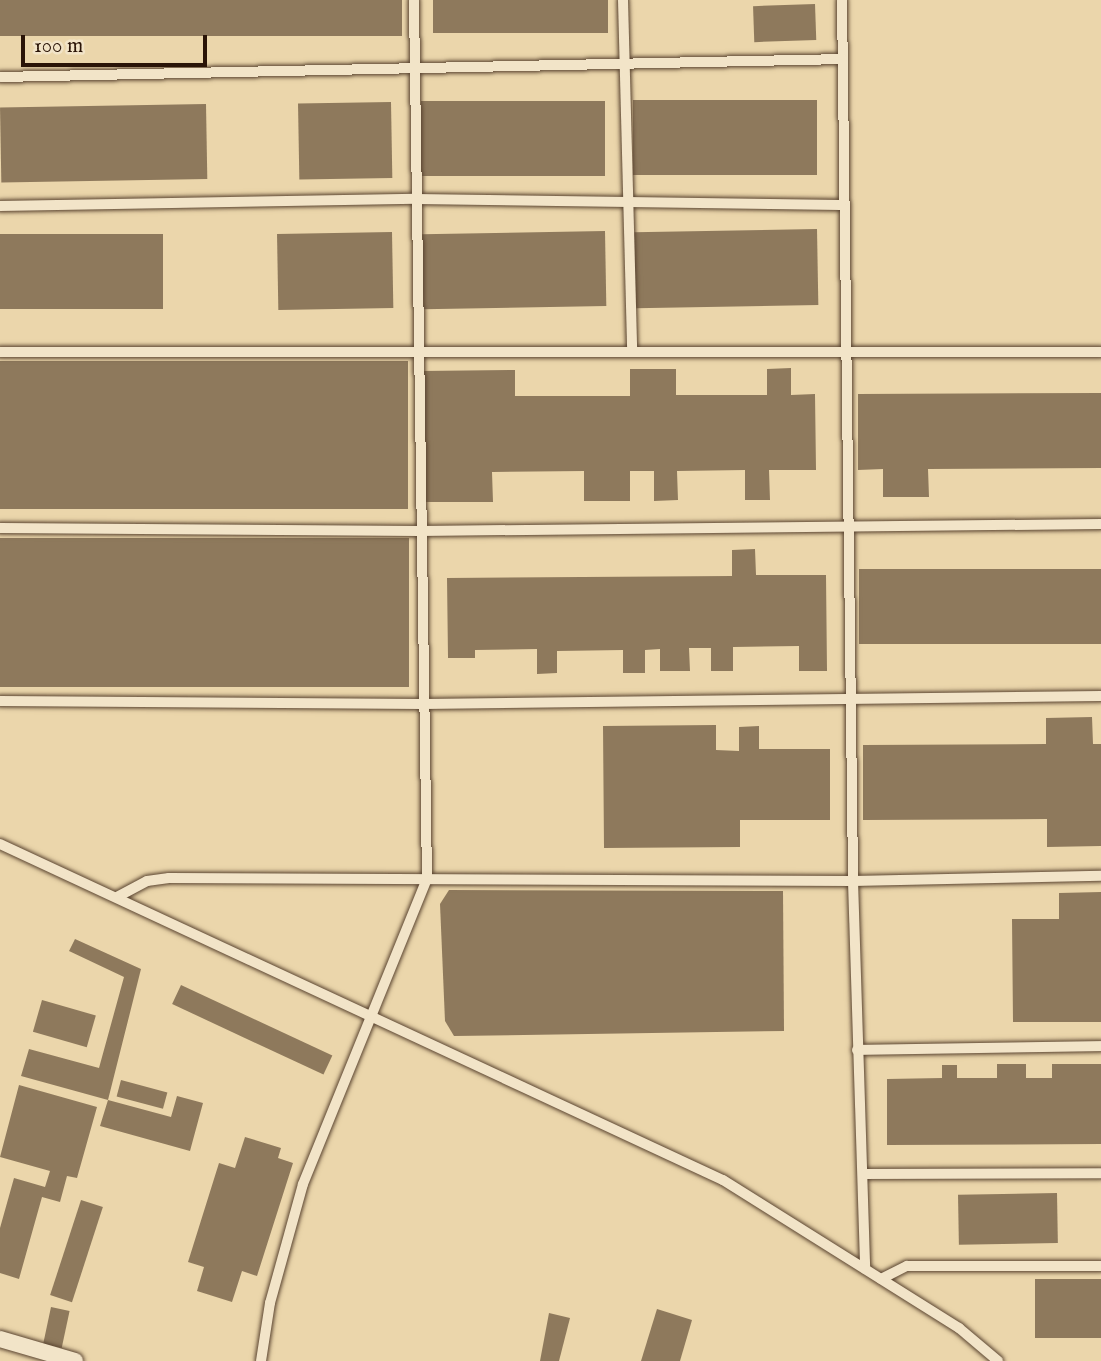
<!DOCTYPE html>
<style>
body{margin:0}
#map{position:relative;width:1101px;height:1361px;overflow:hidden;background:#ebd6ab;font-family:"IM FELL English",serif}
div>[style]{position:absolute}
.building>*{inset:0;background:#8e795c;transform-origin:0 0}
.roads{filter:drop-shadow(0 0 2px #5a4430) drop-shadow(0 0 2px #5a4430)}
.street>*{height:10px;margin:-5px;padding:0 5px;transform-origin:5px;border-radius:5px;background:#f2e4c8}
.secondary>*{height:16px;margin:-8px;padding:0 8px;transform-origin:8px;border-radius:8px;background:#f2e4c8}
span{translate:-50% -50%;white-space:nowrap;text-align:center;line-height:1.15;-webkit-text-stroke:7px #f2e4c8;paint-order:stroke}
.scale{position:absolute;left:21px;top:35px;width:186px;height:32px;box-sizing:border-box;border:4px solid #2a1407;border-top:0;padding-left:9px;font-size:21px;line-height:24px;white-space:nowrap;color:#2a1407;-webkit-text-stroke:5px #f2e4c8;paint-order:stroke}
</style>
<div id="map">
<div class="building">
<i style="left:0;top:0;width:402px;height:36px"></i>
<i style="left:433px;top:0;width:175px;height:33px"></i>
<i style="left:815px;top:4px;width:36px;height:62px;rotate:88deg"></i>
<i style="left:817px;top:100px;width:75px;height:184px;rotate:90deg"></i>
<i style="left:605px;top:101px;width:75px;height:184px;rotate:90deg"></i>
<i style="left:391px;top:102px;width:76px;height:93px;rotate:89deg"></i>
<i style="left:206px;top:104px;width:75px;height:206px;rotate:89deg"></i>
<i style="left:817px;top:229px;width:76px;height:183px;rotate:89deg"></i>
<i style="left:605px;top:231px;width:75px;height:183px;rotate:89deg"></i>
<i style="left:392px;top:232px;width:76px;height:115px;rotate:89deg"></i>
<i style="left:163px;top:234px;width:75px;height:163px;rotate:90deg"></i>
<i style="left:408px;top:361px;width:148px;height:408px;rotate:90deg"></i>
<i style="clip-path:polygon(791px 368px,791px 395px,815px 394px,816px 470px,769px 470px,770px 500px,745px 500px,745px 470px,677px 471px,678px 500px,654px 501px,654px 471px,630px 471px,630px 501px,584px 501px,584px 471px,492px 472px,493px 502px,422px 502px,421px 371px,515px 370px,515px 396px,630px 396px,630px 369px,676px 369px,676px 395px,767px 395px,767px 369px)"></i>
<i style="clip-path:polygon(1101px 393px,1101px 468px,928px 469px,929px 497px,883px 497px,883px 469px,858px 470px,858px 394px)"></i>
<i style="left:409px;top:538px;width:149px;height:409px;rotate:90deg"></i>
<i style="clip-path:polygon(755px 549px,756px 575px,826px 575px,827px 671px,799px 671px,799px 646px,733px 647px,733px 671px,711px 671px,711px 648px,689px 648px,690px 671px,660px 671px,660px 649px,645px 650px,645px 673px,623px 673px,623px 650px,557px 651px,557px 673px,537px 674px,537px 649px,475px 650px,475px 658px,448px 658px,447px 578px,732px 576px,732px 550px)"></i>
<i style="left:1101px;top:569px;width:75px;height:242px;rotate:90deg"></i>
<i style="clip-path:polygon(1092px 717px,1093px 744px,1101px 744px,1101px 846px,1047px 847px,1047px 819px,863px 820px,863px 745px,1046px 744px,1046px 718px)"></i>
<i style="clip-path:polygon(716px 725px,716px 750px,739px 751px,739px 727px,759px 726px,759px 749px,830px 749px,830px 820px,740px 820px,740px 847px,604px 848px,603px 726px)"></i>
<i style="clip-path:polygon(449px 890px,783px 891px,784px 1031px,454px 1036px,445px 1021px,440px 904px)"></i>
<i style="clip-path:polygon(1101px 892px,1101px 1022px,1013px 1022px,1012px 919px,1059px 919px,1059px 893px)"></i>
<i style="clip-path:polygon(75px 939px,141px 969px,108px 1100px,21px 1076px,29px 1049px,99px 1068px,124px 977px,69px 951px)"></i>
<i style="left:181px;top:985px;width:167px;height:21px;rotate:25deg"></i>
<i style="left:42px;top:1000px;width:56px;height:33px;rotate:16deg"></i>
<i style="clip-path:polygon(997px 1064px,1026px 1064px,1026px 1078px,1052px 1078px,1052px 1064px,1101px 1064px,1101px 1144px,887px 1145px,887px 1079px,942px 1078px,942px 1065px,957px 1065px,957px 1078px,997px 1078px)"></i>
<i style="left:121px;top:1080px;width:48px;height:17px;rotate:15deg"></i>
<i style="clip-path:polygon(19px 1085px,97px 1107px,77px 1178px,67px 1176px,60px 1202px,42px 1197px,19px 1279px,0 1273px,0 1228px,14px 1178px,45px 1187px,50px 1171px,0 1157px)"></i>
<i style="clip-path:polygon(177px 1096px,203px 1103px,190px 1151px,100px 1126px,108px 1100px,171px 1117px)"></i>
<i style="clip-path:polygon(245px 1137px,281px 1148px,278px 1158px,293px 1163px,257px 1276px,242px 1271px,232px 1302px,197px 1291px,204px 1267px,188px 1262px,219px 1163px,235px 1168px)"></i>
<i style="left:1057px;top:1193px;width:50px;height:99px;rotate:89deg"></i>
<i style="left:81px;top:1200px;width:23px;height:100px;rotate:18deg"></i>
<i style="left:1035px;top:1279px;width:66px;height:59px"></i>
<i style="left:51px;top:1307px;width:19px;height:38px;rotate:12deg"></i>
<i style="clip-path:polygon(657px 1309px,692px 1320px,680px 1361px,641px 1361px)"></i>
<i style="clip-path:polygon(549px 1313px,570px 1318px,559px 1361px,540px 1361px)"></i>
</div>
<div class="roads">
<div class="street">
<i style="left:623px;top:0;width:352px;rotate:88.5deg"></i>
<i style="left:842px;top:0;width:881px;rotate:89.28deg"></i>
<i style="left:853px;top:881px;width:388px;rotate:88.2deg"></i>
<i style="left:0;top:77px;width:842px;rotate:-1.22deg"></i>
<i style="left:0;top:206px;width:416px;rotate:-1deg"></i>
<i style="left:416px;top:199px;width:425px;rotate:0.8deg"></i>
<i style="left:0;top:352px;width:1101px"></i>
<i style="left:0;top:528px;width:420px;rotate:0.4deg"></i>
<i style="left:420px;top:531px;width:681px;rotate:-0.59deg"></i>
<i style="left:0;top:701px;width:423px;rotate:0.4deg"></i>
<i style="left:423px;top:704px;width:678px;rotate:-0.68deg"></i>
<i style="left:0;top:844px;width:797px;rotate:24.93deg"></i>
<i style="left:723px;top:1180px;width:279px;rotate:32.1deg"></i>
<i style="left:959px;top:1328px;width:51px;rotate:40.2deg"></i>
<i style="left:117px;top:897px;width:34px;rotate:-28deg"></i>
<i style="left:147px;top:881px;width:22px;rotate:-8deg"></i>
<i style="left:169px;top:878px;width:684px;rotate:0.25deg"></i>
<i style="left:853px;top:881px;width:248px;rotate:-1.2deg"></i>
<i style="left:857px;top:1050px;width:244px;rotate:-0.9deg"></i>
<i style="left:866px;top:1174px;width:235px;rotate:-0.2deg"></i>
<i style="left:881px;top:1279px;width:29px;rotate:-27deg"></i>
<i style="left:907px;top:1266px;width:194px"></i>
<i style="left:261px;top:1361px;width:59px;rotate:-81.2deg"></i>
<i style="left:270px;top:1303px;width:123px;rotate:-74.5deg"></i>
<i style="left:303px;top:1184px;width:329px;rotate:-67.9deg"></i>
<i style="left:427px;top:879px;width:879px;rotate:-90.85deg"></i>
</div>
<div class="secondary">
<i style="left:0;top:1339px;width:78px;rotate:16.3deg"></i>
</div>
</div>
<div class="scale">100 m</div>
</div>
